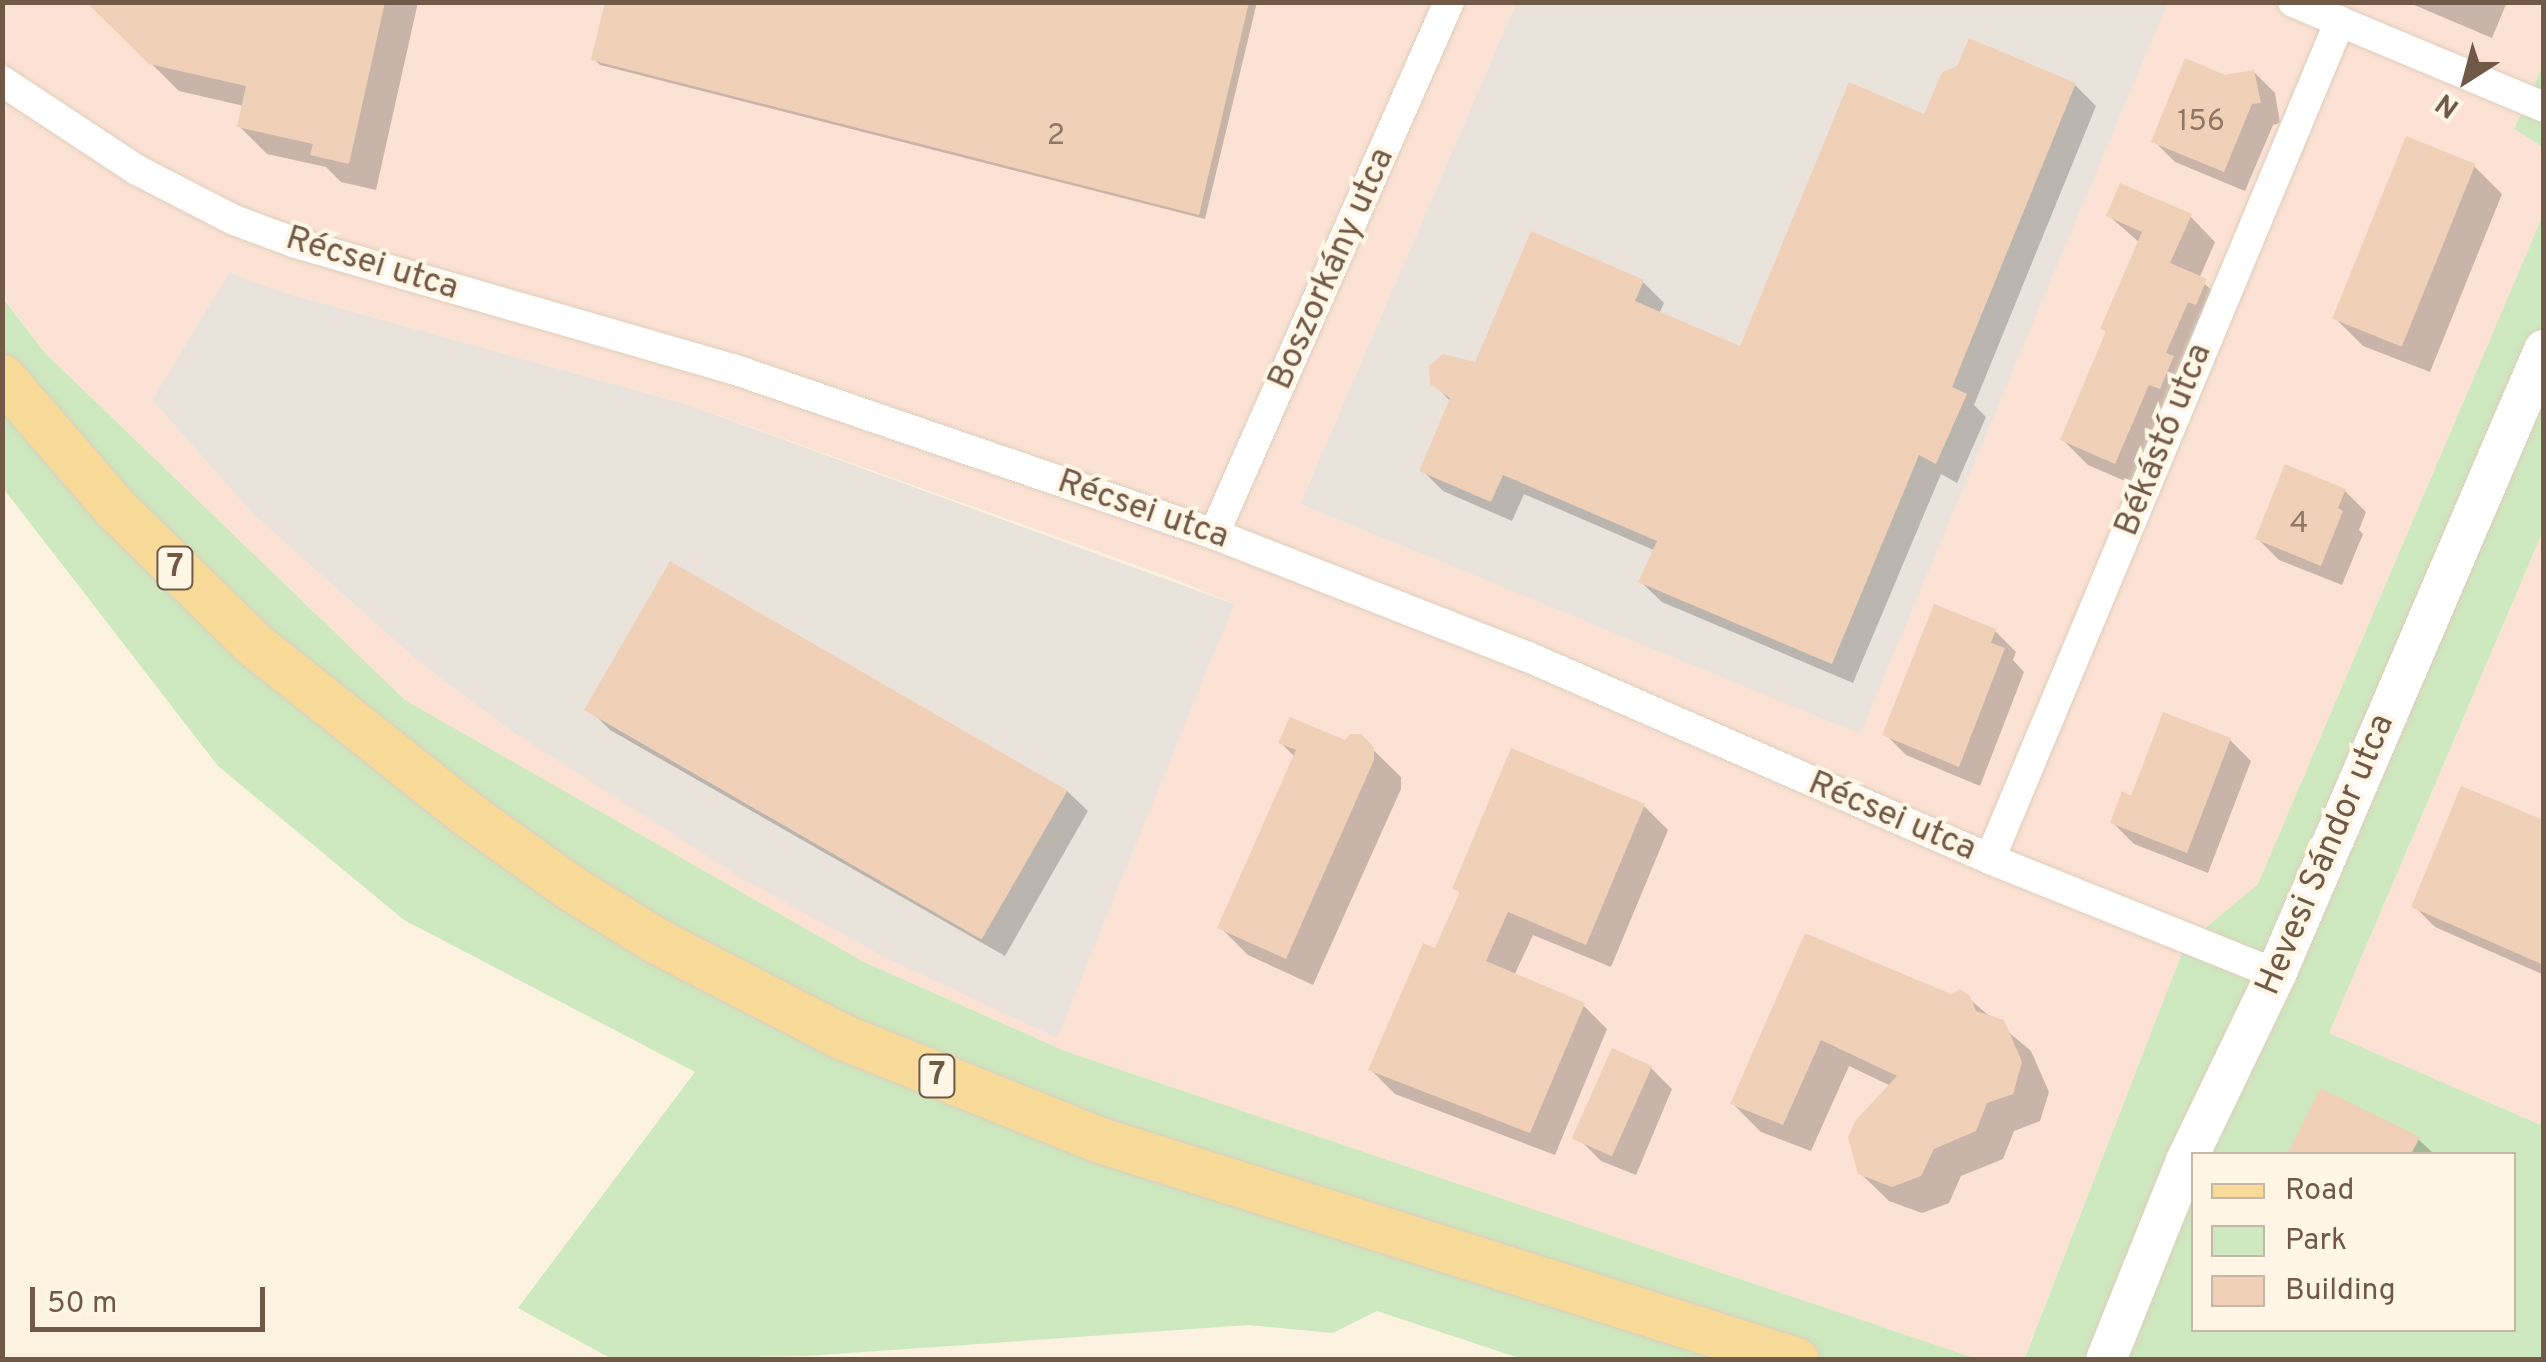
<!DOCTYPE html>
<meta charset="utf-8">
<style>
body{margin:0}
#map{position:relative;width:2546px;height:1362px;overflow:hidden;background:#fbf2e0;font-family:Overpass,sans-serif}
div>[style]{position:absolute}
.commercial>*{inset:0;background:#fce2d4}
.industrial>*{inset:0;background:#eae3dc}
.green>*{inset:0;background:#cee8bf}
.shadow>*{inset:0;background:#0003}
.building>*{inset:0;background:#f0d1b8;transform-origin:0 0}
.roads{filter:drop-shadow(0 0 2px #dfcebc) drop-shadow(0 0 2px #dfcebc)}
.street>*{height:30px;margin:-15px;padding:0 15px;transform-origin:15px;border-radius:15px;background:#fff}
.secondary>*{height:40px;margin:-20px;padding:0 20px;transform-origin:20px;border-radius:20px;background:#fff}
.primary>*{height:45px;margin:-22.5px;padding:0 22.5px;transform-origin:22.5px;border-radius:22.5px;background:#f9db99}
span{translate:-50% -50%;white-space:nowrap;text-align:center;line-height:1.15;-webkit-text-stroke:8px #fff6e6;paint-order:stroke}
.number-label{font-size:30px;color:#917764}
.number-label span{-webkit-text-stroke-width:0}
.shield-label span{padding:2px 8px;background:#fff6e6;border:2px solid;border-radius:8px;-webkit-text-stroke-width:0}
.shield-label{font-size:32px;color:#715948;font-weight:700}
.street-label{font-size:35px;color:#715948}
.frame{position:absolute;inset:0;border:5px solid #715948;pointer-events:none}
.legend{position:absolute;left:2191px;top:1152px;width:325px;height:180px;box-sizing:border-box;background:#fff6e6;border:2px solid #c6b7a7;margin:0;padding:12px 18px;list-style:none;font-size:30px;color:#715948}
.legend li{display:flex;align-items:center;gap:20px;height:50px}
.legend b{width:50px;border:2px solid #c6b7a7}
.north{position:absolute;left:2416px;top:30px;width:100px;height:100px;-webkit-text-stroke:8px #fff6e6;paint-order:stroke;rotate:216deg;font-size:28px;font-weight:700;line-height:40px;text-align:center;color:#715948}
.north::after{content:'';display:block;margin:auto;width:35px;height:45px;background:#715948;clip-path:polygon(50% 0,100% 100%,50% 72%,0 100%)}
.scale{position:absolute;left:30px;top:1287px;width:235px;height:45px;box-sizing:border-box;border:5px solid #715948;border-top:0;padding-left:12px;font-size:30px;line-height:35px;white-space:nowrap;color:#715948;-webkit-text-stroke:8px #fff6e6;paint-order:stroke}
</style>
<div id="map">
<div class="commercial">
<i style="clip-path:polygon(evenodd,3px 3px,1516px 3px,1300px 504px,1860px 733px,2164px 3px,2543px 3px,2543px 65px,2514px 129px,2543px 147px,2543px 215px,2258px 884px,2185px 945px,2024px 1359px,1977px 1359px,1065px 1051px,864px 962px,405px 700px,45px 353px,3px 297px,3px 3px,229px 272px,282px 292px,689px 405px,1172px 578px,1234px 604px,513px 732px,421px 664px,253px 514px,152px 400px,229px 272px)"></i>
<i style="clip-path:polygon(2543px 531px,2543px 1126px,2329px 1033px)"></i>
</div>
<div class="industrial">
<i style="clip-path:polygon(1516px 3px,2167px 4px,1860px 734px,1300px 504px)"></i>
<i style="clip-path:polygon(229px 272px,282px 292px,689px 405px,1234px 604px,1057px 1038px,886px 958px,748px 882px,513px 732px,421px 664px,253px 514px,152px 400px)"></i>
</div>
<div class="green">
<i style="clip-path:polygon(2543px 65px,2543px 147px,2514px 129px)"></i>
<i style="clip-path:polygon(evenodd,2543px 215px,2543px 531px,2329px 1033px,2543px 1126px,2543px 1359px,2024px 1360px,2185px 945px,2258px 884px,2543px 215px,2194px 1154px,2514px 1154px,2514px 1330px,2194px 1330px,2194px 1154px)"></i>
<i style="clip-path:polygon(2px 297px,45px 353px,405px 700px,864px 962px,1065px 1051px,1977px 1359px,1522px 1359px,1377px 1311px,1333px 1333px,1248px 1325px,806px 1356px,612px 1359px,518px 1308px,695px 1072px,404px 920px,218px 766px,3px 488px)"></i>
</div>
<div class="shadow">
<i style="clip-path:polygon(89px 2px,418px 2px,376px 190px,341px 182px,326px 167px,267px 154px,239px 126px,244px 106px,179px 91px)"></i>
<i style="clip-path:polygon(608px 2px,1257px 2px,1205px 219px,600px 65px,594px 59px)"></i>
<i style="clip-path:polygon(2407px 2px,2507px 2px,2492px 38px)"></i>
<i style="clip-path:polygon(2254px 72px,2275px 93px,2280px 123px,2273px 125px,2245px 191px,2175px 162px,2154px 141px,2225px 78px)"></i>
<i style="clip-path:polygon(2075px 85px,2096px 106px,1974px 405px,1986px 417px,1957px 483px,1941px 474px,1853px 683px,1662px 602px,1641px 582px,1656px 551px,1524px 494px,1512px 521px,1443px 491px,1422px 470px,1451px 402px,1433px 383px,1643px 282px,1664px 303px,1659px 314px,1742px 349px,1926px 117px)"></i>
<i style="clip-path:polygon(2474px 166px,2502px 194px,2430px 372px,2363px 346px,2335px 318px)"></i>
<i style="clip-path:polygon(2109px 216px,2190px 216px,2215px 242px,2199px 279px,2231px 307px,2141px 488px,2088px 465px,2063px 440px,2108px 334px,2103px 328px,2140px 243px)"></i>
<i style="clip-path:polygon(2345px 491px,2366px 512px,2359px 530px,2363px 534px,2342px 585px,2279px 560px,2258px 539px)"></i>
<i style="clip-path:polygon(1995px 631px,2016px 652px,2013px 660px,2024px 672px,1980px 786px,1906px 755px,1885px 734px)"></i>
<i style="clip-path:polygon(589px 709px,1067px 791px,1088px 811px,1005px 956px,610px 730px)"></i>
<i style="clip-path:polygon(1360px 737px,1401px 777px,1401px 789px,1313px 985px,1248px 955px,1220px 927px,1295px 757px,1281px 743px,1346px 744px)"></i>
<i style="clip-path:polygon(2230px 740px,2251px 761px,2208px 873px,2134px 844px,2113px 823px,2133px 799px)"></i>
<i style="clip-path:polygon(1644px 806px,1668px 830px,1611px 967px,1533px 935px,1514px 976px,1583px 1005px,1607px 1029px,1555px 1155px,1395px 1094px,1371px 1070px,1437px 951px,1462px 895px,1455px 888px)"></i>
<i style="clip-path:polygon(2544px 822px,2544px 975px,2435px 927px,2414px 906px)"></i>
<i style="clip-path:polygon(1806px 937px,1951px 996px,1968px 998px,2031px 1051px,2049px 1092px,2040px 1121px,2014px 1131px,2003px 1159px,1961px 1176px,1949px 1203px,1922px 1213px,1889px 1201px,1860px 1173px,1891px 1086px,1849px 1066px,1811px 1151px,1761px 1132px,1733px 1104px)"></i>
<i style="clip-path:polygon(1651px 1068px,1672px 1089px,1636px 1175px,1601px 1161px,1580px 1140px)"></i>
<i style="clip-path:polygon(2418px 1139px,2434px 1154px,2291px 1153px)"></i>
</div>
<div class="building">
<i style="clip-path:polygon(86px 2px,385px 2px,349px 164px,310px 155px,313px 144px,237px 127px,246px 86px,149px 64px)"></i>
<i style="clip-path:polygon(605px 2px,1249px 2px,1199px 215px,591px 60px)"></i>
<i style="clip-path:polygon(1969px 38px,2076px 83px,1952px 387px,1967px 394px,1936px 464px,1919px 455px,1832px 664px,1638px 582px,1657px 541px,1503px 475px,1491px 502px,1419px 471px,1450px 398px,1430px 384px,1429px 366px,1443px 354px,1475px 362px,1531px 231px,1644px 280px,1635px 301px,1740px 346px,1849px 82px,1924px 114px,1942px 72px,1957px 66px)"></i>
<i style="clip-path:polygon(2185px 58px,2225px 75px,2254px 70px,2261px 103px,2252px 104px,2224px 172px,2151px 142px)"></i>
<i style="left:2406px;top:136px;width:75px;height:197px;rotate:22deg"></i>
<i style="clip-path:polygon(2120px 183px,2192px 214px,2170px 263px,2207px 279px,2196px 305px,2188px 302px,2166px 353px,2174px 356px,2160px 389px,2149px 385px,2115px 464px,2060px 440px,2106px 331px,2100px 329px,2142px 232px,2106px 216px)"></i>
<i style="clip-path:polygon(2285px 464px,2346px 489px,2338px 508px,2343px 511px,2321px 566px,2255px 539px)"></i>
<i style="left:670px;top:561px;width:459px;height:172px;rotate:30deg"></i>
<i style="clip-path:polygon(1934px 604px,1996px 629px,1991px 643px,2005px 648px,1959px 767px,1882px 735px)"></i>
<i style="clip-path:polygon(2163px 712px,2231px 738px,2187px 853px,2110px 823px,2122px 791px,2131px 796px)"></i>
<i style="clip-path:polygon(1290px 717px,1345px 740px,1350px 734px,1361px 734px,1374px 747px,1374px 760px,1286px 959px,1217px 928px,1296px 750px,1278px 743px)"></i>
<i style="clip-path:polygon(1511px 748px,1645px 804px,1586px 945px,1508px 912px,1486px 961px,1585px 1003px,1530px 1133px,1368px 1070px,1423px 943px,1435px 948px,1460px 892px,1452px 889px)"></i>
<i style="clip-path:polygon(2461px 786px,2544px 820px,2544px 965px,2411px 907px)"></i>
<i style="clip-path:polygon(1805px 933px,1951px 994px,1960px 989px,1970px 996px,1976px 1011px,2004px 1020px,2022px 1062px,2013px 1094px,1987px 1103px,1976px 1131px,1934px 1149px,1921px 1176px,1892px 1187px,1858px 1174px,1848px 1137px,1856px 1120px,1897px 1076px,1821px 1040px,1783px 1125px,1730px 1104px)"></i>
<i style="left:1612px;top:1048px;width:44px;height:99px;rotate:24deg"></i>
<i style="clip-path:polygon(2320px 1088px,2420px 1137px,2411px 1154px,2287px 1154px)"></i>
</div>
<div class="roads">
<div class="street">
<i style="left:2293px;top:2px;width:272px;rotate:22.7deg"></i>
<i style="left:2px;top:81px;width:162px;rotate:33.4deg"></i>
<i style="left:137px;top:170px;width:109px;rotate:27.3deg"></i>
<i style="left:234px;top:220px;width:66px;rotate:20.4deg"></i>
<i style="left:296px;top:243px;width:455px;rotate:16.1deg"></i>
<i style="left:733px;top:369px;width:509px;rotate:18.93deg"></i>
<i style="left:1214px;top:534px;width:335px;rotate:21.4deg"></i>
<i style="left:1526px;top:656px;width:506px;rotate:23.63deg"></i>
<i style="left:1990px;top:859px;width:308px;rotate:21.9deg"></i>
<i style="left:1214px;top:534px;width:582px;rotate:-66.17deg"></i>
<i style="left:1990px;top:859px;width:908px;rotate:-67.33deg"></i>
</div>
<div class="secondary">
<i style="left:2106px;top:1360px;width:214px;rotate:-68.1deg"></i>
<i style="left:2186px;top:1161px;width:208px;rotate:-64.3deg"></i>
<i style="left:2276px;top:974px;width:679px;rotate:-66.76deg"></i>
</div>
<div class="primary">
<i style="left:2px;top:377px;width:173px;rotate:49.2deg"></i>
<i style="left:115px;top:508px;width:196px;rotate:44.4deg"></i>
<i style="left:255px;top:645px;width:273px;rotate:38.5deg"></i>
<i style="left:469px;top:815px;width:125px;rotate:35.6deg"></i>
<i style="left:571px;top:888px;width:101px;rotate:31.6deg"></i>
<i style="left:657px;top:941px;width:207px;rotate:27.3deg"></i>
<i style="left:841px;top:1036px;width:276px;rotate:21.9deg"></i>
<i style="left:1097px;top:1139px;width:733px;rotate:17.55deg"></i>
</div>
</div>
<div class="number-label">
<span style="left:2201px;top:123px">156</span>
<span style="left:1056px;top:137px">2</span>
<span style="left:2299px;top:525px">4</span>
</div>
<div class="shield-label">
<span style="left:175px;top:568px">7</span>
<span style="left:937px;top:1076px">7</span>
</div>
<div class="street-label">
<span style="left:372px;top:264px;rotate:17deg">Récsei utca</span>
<span style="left:1332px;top:269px;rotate:-66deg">Boszorkány utca</span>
<span style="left:2164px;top:440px;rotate:-68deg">Békástó utca</span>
<span style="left:1143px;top:510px;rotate:19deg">Récsei utca</span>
<span style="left:1892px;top:817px;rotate:23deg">Récsei utca</span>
<span style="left:2326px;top:855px;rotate:-67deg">Hevesi Sándor utca</span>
</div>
<div class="frame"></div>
<ul class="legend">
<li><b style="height:12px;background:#f9db99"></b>Road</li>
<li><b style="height:28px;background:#cee8bf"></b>Park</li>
<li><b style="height:28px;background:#f0d1b8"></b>Building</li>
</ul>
<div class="north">N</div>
<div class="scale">50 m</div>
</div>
